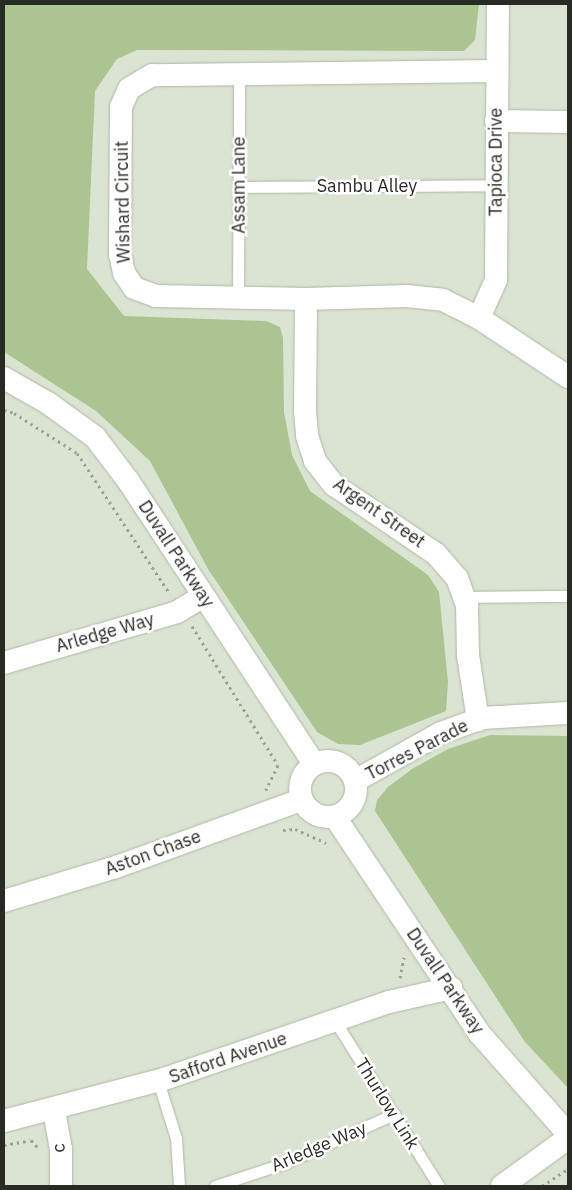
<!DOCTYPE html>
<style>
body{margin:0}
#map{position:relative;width:572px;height:1190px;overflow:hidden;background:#dbe4d2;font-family:"IBM Plex Sans",sans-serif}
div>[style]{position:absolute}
.green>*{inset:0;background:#abc491}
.path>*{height:3px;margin-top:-1.5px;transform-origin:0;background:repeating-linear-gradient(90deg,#9ba294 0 2.5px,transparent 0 6.5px)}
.roads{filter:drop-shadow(0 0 1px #aeb7a5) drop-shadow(0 0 1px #aeb7a5)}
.lane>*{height:11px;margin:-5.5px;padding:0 5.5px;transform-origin:5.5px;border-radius:5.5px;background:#fff}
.street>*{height:22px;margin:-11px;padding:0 11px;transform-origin:11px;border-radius:11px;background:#fff}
.street>.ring{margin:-11px;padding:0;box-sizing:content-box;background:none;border:22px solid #fff;border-radius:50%}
span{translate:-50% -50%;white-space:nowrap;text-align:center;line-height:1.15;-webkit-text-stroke:5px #fff;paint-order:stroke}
.street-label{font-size:18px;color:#282b24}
.frame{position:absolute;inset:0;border:5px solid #282b24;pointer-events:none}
</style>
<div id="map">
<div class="green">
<i style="clip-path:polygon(4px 4px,479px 4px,475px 40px,464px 51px,137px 50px,117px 59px,95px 91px,87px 269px,124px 316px,266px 321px,280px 327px,283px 338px,284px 412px,292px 455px,310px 491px,428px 575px,439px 592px,448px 682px,446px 711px,360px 745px,338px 744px,317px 732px,208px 569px,150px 461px,96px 411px,4px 352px)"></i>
<i style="clip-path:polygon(490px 735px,568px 736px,568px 1088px,525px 1042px,375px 811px,377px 800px,388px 787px,412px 769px,448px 749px)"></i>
</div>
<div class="path">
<i style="left:4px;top:410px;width:10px;rotate:17deg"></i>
<i style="left:14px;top:413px;width:75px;rotate:32.4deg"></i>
<i style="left:77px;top:453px;width:169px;rotate:56.6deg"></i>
<i style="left:192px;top:626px;width:163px;rotate:58.3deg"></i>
<i style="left:278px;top:765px;width:28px;rotate:116deg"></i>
<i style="left:283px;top:830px;width:12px;rotate:-5deg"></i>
<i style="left:295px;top:829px;width:34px;rotate:24deg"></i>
<i style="left:400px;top:978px;width:21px;rotate:-79deg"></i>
<i style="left:4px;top:1145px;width:27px;rotate:-10deg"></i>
<i style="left:31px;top:1140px;width:12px;rotate:48deg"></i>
<i style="left:542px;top:1186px;width:31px;rotate:-33deg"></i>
</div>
<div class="roads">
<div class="lane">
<i style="left:239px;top:187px;width:256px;rotate:-0.4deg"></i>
<i style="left:238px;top:297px;width:224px;rotate:-89.7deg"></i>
<i style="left:464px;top:597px;width:104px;rotate:-0.6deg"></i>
<i style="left:335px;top:1021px;width:195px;rotate:57.8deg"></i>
<i style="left:158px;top:1081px;width:60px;rotate:72.5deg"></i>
<i style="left:176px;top:1138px;width:48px;rotate:86.4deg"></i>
<i style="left:215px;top:1186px;width:74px;rotate:-18.2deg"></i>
<i style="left:285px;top:1163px;width:120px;rotate:-24.2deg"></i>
</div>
<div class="street">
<i style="left:497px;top:71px;width:345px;rotate:179.3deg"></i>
<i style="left:152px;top:75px;width:27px;rotate:149deg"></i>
<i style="left:129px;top:89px;width:20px;rotate:114deg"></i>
<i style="left:121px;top:107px;width:147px;rotate:90.4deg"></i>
<i style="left:120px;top:254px;width:19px;rotate:78deg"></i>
<i style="left:124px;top:273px;width:18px;rotate:56deg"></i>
<i style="left:134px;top:288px;width:23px;rotate:20deg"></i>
<i style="left:156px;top:296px;width:150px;rotate:1.1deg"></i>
<i style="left:306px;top:299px;width:101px;rotate:-1.7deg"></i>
<i style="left:407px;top:296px;width:36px;rotate:6deg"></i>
<i style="left:443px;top:300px;width:40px;rotate:26.6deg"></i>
<i style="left:479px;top:318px;width:107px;rotate:33.5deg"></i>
<i style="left:496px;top:121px;width:72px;rotate:0.8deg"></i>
<i style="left:306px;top:299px;width:112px;rotate:90.5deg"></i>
<i style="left:305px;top:411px;width:25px;rotate:85deg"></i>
<i style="left:307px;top:436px;width:26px;rotate:72deg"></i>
<i style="left:315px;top:461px;width:31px;rotate:52deg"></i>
<i style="left:334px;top:485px;width:123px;rotate:34.1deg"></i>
<i style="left:436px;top:554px;width:32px;rotate:49deg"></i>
<i style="left:457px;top:578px;width:30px;rotate:70deg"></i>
<i style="left:467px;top:606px;width:49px;rotate:88.8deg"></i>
<i style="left:468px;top:655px;width:66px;rotate:81.3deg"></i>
<i style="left:479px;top:318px;width:42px;rotate:-65.9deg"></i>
<i style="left:496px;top:280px;width:276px;rotate:-89.6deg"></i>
<i style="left:4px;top:378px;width:51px;rotate:29.6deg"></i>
<i style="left:48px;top:403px;width:58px;rotate:35.9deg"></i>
<i style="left:95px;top:437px;width:56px;rotate:52.9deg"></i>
<i style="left:129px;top:482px;width:337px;rotate:56.7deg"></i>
<i style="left:4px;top:663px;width:180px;rotate:-16.4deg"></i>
<i style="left:177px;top:612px;width:31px;rotate:-31deg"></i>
<i class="ring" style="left:300px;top:761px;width:34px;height:34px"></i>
<i style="left:355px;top:781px;width:98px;rotate:-29.2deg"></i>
<i style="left:441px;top:733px;width:44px;rotate:-20.1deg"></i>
<i style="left:482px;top:718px;width:86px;rotate:-3.3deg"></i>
<i style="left:335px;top:817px;width:260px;rotate:56.3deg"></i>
<i style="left:479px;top:1033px;width:135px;rotate:48.6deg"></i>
<i style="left:4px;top:901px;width:117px;rotate:-16.9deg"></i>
<i style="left:116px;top:867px;width:197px;rotate:-19.9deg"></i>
<i style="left:54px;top:1110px;width:40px;rotate:80deg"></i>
<i style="left:61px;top:1149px;width:37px;rotate:90deg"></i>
<i style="left:4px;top:1121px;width:165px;rotate:-14.7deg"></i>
<i style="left:164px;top:1079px;width:238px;rotate:-18.9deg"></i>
<i style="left:389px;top:1002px;width:64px;rotate:-12.7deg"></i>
<i style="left:502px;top:1186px;width:82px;rotate:-36deg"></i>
</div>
</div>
<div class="street-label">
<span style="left:496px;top:162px;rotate:-90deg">Tapioca Drive</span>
<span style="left:239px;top:185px;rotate:-90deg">Assam Lane</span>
<span style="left:367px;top:186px">Sambu Alley</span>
<span style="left:123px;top:202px;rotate:-91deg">Wishard Circuit</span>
<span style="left:379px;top:513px;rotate:35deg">Argent Street</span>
<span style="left:176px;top:554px;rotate:57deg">Duvall Parkway</span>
<span style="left:105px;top:633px;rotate:-16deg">Arledge Way</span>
<span style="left:417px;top:750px;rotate:-27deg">Torres Parade</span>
<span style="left:153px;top:853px;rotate:-20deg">Aston Chase</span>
<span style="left:445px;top:981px;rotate:56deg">Duvall Parkway</span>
<span style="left:228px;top:1058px;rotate:-19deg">Safford Avenue</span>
<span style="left:387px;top:1104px;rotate:58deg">Thurlow Link</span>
<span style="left:319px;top:1147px;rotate:-23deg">Arledge Way</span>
<span style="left:59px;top:1148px;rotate:-96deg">c</span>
</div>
<div class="frame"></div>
</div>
